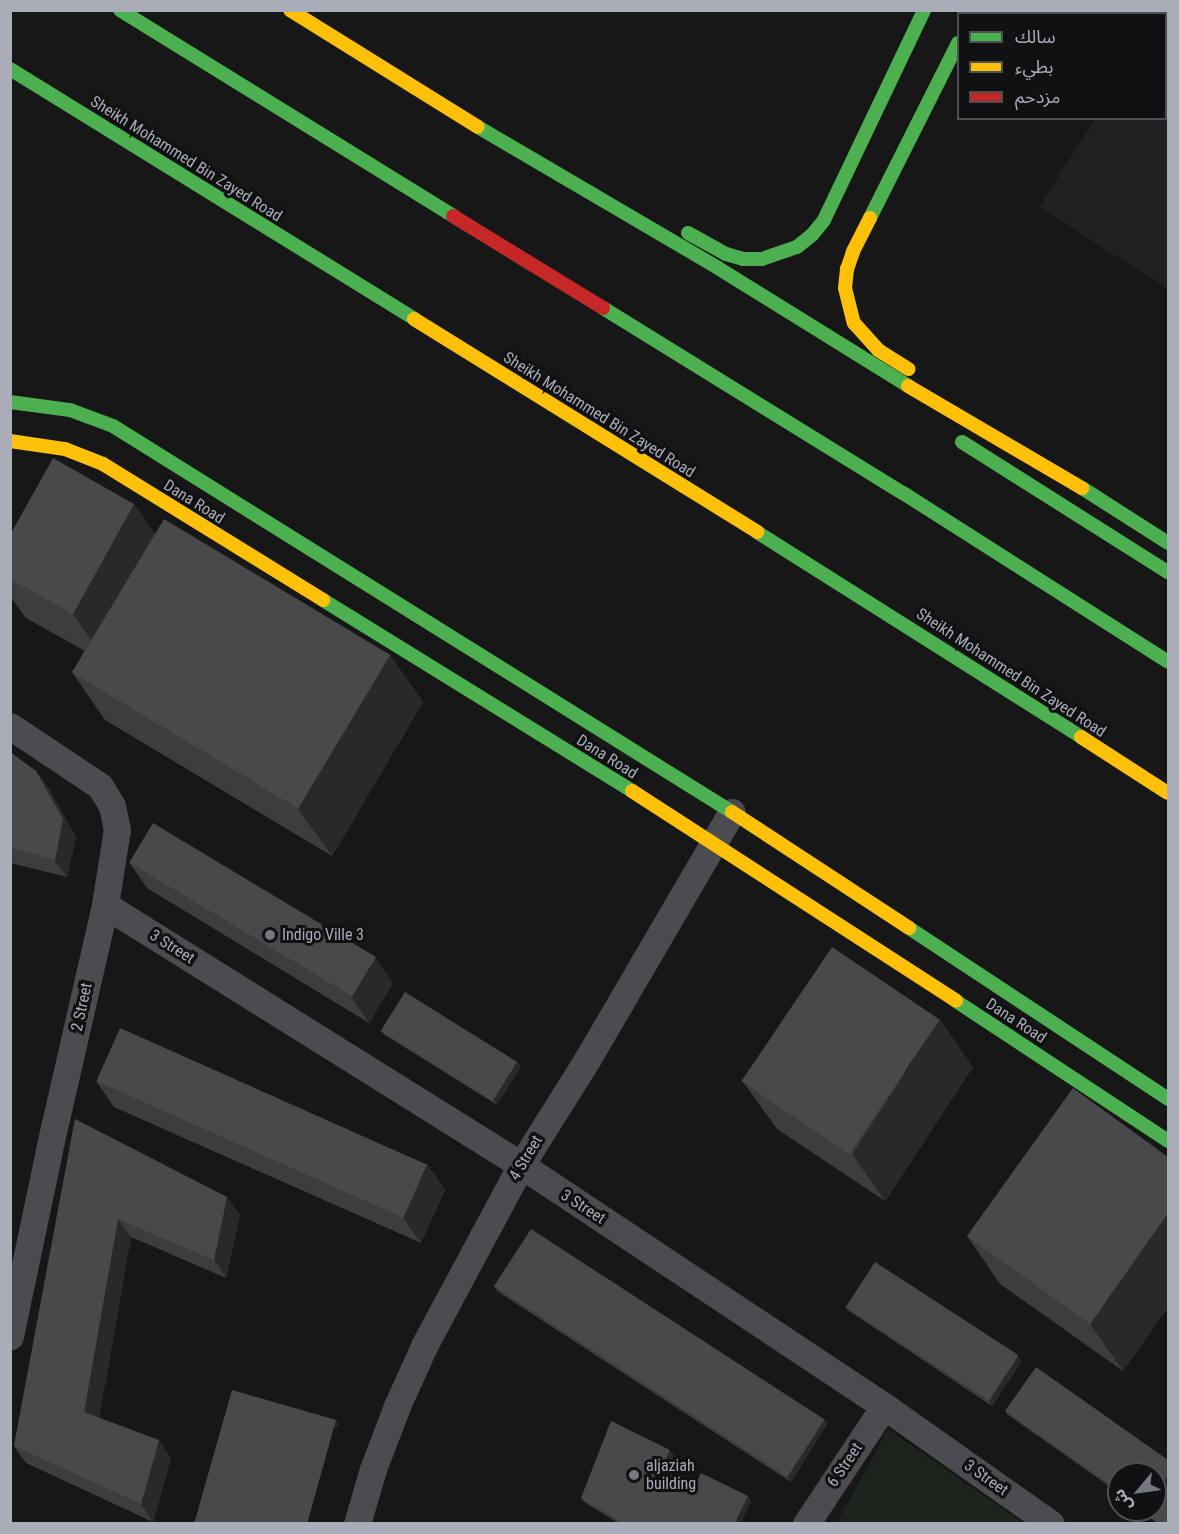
<!DOCTYPE html>
<meta charset="utf-8">
<style>
body{margin:0}
#map{position:relative;width:1179px;height:1534px;overflow:hidden;background:#171717;font-family:"Roboto Condensed","Noto Sans Arabic",sans-serif}
div>[style]{position:absolute}
.built>*{inset:0;background:#212123}
.green>*{inset:0;background:#1d241e}
.street>*{height:27px;margin:-13.5px;padding:0 13.5px;transform-origin:13.5px;border-radius:13.5px;background:#4b4c50}
.fast>*{height:14px;margin:-7px;padding:0 7px;transform-origin:7px;border-radius:7px;background:#4caf50}
.slow>*{height:14px;margin:-7px;padding:0 7px;transform-origin:7px;border-radius:7px;background:#ffc107}
.jam>*{height:14px;margin:-7px;padding:0 7px;transform-origin:7px;border-radius:7px;background:#c62828}
.wall>*{inset:0;background:#3d3d3f}
.shaded-wall>*{inset:0;background:#29292a;transform-origin:0 0}
.building>*{inset:0;background:#49494c;transform-origin:0 0}
.dots>*{width:16px;height:16px;translate:-50% -50%;box-sizing:border-box;border:3px solid #111113;border-radius:50%}
span{translate:-50% -50%;white-space:nowrap;text-align:center;line-height:1.15;-webkit-text-stroke:6px #111113;paint-order:stroke}
.street-label{font-size:16px;color:#a8adb8}
.poi-label{font-size:16px;color:#a8adb8}
.left{translate:0 -50%;text-align:left}
.frame{position:absolute;inset:0;border:12px solid #a8adb8;pointer-events:none}
.legend{position:absolute;left:957px;top:12px;width:210px;height:108px;box-sizing:border-box;background:#111113;border:2px solid #4d4f55;margin:0;padding:8px 10px;list-style:none;font-size:18px;color:#a8adb8}
.legend li{display:flex;align-items:center;gap:12px;height:30px}
.legend b{width:30px;border:2px solid #4d4f55}
.north{position:absolute;left:1107px;top:1462px;width:60px;height:60px;box-sizing:border-box;background:#111113;border:2px solid #4d4f55;border-radius:50%;rotate:241deg;font-size:16px;font-weight:700;line-height:24px;text-align:center;color:#a8adb8}
.north::after{content:'';display:block;margin:auto;width:21px;height:27px;background:#757880;clip-path:polygon(50% 0,100% 100%,50% 72%,0 100%)}
</style>
<div id="map">
<div class="built">
<i style="clip-path:polygon(1166px 74px,1168px 76px,1168px 289px,1039px 207px,1095px 119px,1166px 118px)"></i>
</div>
<div class="green">
<i style="clip-path:polygon(888px 1429px,1023px 1523px,837px 1523px)"></i>
</div>
<div class="street">
<i style="left:10px;top:726px;width:108px;rotate:33.7deg"></i>
<i style="left:100px;top:786px;width:23px;rotate:59deg"></i>
<i style="left:112px;top:806px;width:24px;rotate:78deg"></i>
<i style="left:117px;top:829px;width:77px;rotate:99deg"></i>
<i style="left:105px;top:905px;width:228px;rotate:102.9deg"></i>
<i style="left:54px;top:1127px;width:214px;rotate:101.9deg"></i>
<i style="left:105px;top:905px;width:491px;rotate:32deg"></i>
<i style="left:521px;top:1165px;width:436px;rotate:33.6deg"></i>
<i style="left:884px;top:1406px;width:204px;rotate:35.2deg"></i>
<i style="left:357px;top:1524px;width:57px;rotate:-73.8deg"></i>
<i style="left:373px;top:1469px;width:67px;rotate:-69.1deg"></i>
<i style="left:397px;top:1406px;width:68px;rotate:-65.7deg"></i>
<i style="left:425px;top:1344px;width:203px;rotate:-61.8deg"></i>
<i style="left:521px;top:1165px;width:126px;rotate:-57.9deg"></i>
<i style="left:588px;top:1058px;width:285px;rotate:-59.7deg"></i>
<i style="left:806px;top:1524px;width:141px;rotate:-56.5deg"></i>
</div>
<div class="fast">
<i style="left:120px;top:10px;width:392px;rotate:31.7deg"></i>
<i style="left:10px;top:69px;width:475px;rotate:31.7deg"></i>
<i style="left:478px;top:127px;width:278px;rotate:30.4deg"></i>
<i style="left:718px;top:268px;width:224px;rotate:31.8deg"></i>
<i style="left:870px;top:218px;width:196px;rotate:-63.3deg"></i>
<i style="left:688px;top:233px;width:43px;rotate:28.9deg"></i>
<i style="left:726px;top:254px;width:18px;rotate:16deg"></i>
<i style="left:743px;top:259px;width:19px"></i>
<i style="left:762px;top:259px;width:37px;rotate:-19deg"></i>
<i style="left:797px;top:247px;width:19px;rotate:-39deg"></i>
<i style="left:812px;top:235px;width:19px;rotate:-51deg"></i>
<i style="left:824px;top:220px;width:233px;rotate:-64.5deg"></i>
<i style="left:603px;top:308px;width:352px;rotate:31.7deg"></i>
<i style="left:903px;top:493px;width:314px;rotate:32.5deg"></i>
<i style="left:10px;top:402px;width:61px;rotate:7.6deg"></i>
<i style="left:70px;top:410px;width:46px;rotate:20.4deg"></i>
<i style="left:113px;top:426px;width:729px;rotate:31.95deg"></i>
<i style="left:962px;top:442px;width:244px;rotate:32.3deg"></i>
<i style="left:1082px;top:488px;width:102px;rotate:32.6deg"></i>
<i style="left:757px;top:532px;width:383px;rotate:32.3deg"></i>
<i style="left:323px;top:600px;width:363px;rotate:31.7deg"></i>
<i style="left:909px;top:928px;width:310px;rotate:33.4deg"></i>
<i style="left:956px;top:1001px;width:254px;rotate:33.4deg"></i>
</div>
<div class="slow">
<i style="left:290px;top:10px;width:221px;rotate:31.9deg"></i>
<i style="left:870px;top:218px;width:38px;rotate:117deg"></i>
<i style="left:853px;top:252px;width:18px;rotate:109deg"></i>
<i style="left:847px;top:269px;width:19px;rotate:96deg"></i>
<i style="left:845px;top:288px;width:36px;rotate:76deg"></i>
<i style="left:854px;top:323px;width:36px;rotate:48deg"></i>
<i style="left:878px;top:350px;width:36px;rotate:32deg"></i>
<i style="left:414px;top:319px;width:404px;rotate:31.8deg"></i>
<i style="left:908px;top:386px;width:202px;rotate:30.4deg"></i>
<i style="left:10px;top:441px;width:56px;rotate:8.3deg"></i>
<i style="left:65px;top:449px;width:41px;rotate:21.5deg"></i>
<i style="left:103px;top:464px;width:259px;rotate:31.7deg"></i>
<i style="left:1081px;top:737px;width:103px;rotate:32.8deg"></i>
<i style="left:632px;top:791px;width:386px;rotate:32.9deg"></i>
<i style="left:732px;top:812px;width:212px;rotate:33.2deg"></i>
</div>
<div class="jam">
<i style="left:973px;top:14px;width:4px;rotate:-76deg"></i>
<i style="left:453px;top:216px;width:176px;rotate:31.5deg"></i>
</div>
<div class="wall">
<i style="clip-path:polygon(134px 504px,155px 534px,390px 655px,423px 702px,332px 856px,105px 720px,72px 672px,85px 651px,26px 618px,10px 596px,10px 535px)"></i>
<i style="clip-path:polygon(10px 752px,36px 771px,49px 789px,76px 837px,67px 877px,10px 863px)"></i>
<i style="clip-path:polygon(129px 862px,375px 958px,393px 983px,369px 1023px,147px 888px)"></i>
<i style="clip-path:polygon(381px 1031px,517px 1062px,521px 1066px,497px 1105px,385px 1035px)"></i>
<i style="clip-path:polygon(973px 1067px,885px 1201px,777px 1129px,743px 1082px)"></i>
<i style="clip-path:polygon(96px 1081px,427px 1164px,445px 1190px,421px 1243px,114px 1107px)"></i>
<i style="clip-path:polygon(75px 1119px,240px 1215px,226px 1278px,131px 1237px,99px 1418px,171px 1458px,153px 1522px,26px 1463px,14px 1446px)"></i>
<i style="clip-path:polygon(1168px 1157px,1168px 1307px,1123px 1371px,1000px 1284px,967px 1236px)"></i>
<i style="clip-path:polygon(494px 1286px,824px 1420px,827px 1424px,791px 1482px,497px 1291px)"></i>
<i style="clip-path:polygon(845px 1307px,1022px 1361px,992px 1406px,849px 1311px)"></i>
<i style="clip-path:polygon(1005px 1411px,1119px 1474px,1119px 1493px,1008px 1415px)"></i>
<i style="clip-path:polygon(674px 1455px,667px 1469px,696px 1483px,751px 1501px,740px 1524px,620px 1524px,584px 1502px,581px 1498px)"></i>
</div>
<div class="shaded-wall">
<i style="clip-path:polygon(134px 504px,168px 553px,108px 664px,73px 614px)"></i>
<i style="clip-path:polygon(390px 655px,423px 702px,332px 856px,298px 809px)"></i>
<i style="clip-path:polygon(36px 771px,49px 789px,76px 837px,67px 877px,55px 860px)"></i>
<i style="clip-path:polygon(375px 958px,393px 983px,369px 1023px,351px 997px)"></i>
<i style="clip-path:polygon(940px 1019px,973px 1067px,885px 1201px,852px 1154px)"></i>
<i style="clip-path:polygon(517px 1062px,521px 1066px,497px 1105px,493px 1100px)"></i>
<i style="clip-path:polygon(427px 1164px,445px 1190px,421px 1243px,403px 1218px)"></i>
<i style="clip-path:polygon(227px 1197px,240px 1215px,226px 1278px,214px 1260px)"></i>
<i style="clip-path:polygon(1168px 1213px,1168px 1307px,1123px 1371px,1090px 1324px)"></i>
<i style="clip-path:polygon(118px 1219px,131px 1237px,97px 1430px,84px 1412px)"></i>
<i style="clip-path:polygon(1018px 1356px,1022px 1361px,992px 1406px,989px 1401px)"></i>
<i style="left:336px;top:1420px;width:6px;height:108px;rotate:59deg"></i>
<i style="clip-path:polygon(824px 1420px,827px 1424px,791px 1482px,787px 1477px)"></i>
<i style="clip-path:polygon(159px 1440px,171px 1458px,153px 1522px,141px 1504px)"></i>
<i style="clip-path:polygon(670px 1450px,674px 1455px,666px 1471px,662px 1467px)"></i>
<i style="clip-path:polygon(1168px 1476px,1168px 1486px,1155px 1505px,1155px 1495px)"></i>
<i style="clip-path:polygon(748px 1496px,751px 1501px,740px 1524px,734px 1524px)"></i>
<i style="clip-path:polygon(1145px 1510px,1151px 1510px,1148px 1514px)"></i>
</div>
<div class="building">
<i style="clip-path:polygon(53px 458px,134px 504px,73px 614px,10px 579px,10px 535px)"></i>
<i style="left:164px;top:519px;width:264px;height:179px;rotate:31deg"></i>
<i style="clip-path:polygon(10px 752px,36px 771px,63px 819px,55px 860px,10px 848px)"></i>
<i style="left:153px;top:823px;width:260px;height:46px;rotate:31deg"></i>
<i style="left:832px;top:947px;width:130px;height:162px;rotate:34deg"></i>
<i style="left:405px;top:992px;width:132px;height:46px;rotate:32deg"></i>
<i style="left:120px;top:1028px;width:336px;height:58px;rotate:24deg"></i>
<i style="clip-path:polygon(1073px 1088px,1168px 1157px,1168px 1213px,1090px 1324px,967px 1236px)"></i>
<i style="clip-path:polygon(75px 1119px,227px 1197px,214px 1260px,118px 1219px,84px 1412px,159px 1440px,141px 1504px,14px 1446px)"></i>
<i style="left:531px;top:1229px;width:350px;height:68px;rotate:33deg"></i>
<i style="left:875px;top:1262px;width:171px;height:54px;rotate:33deg"></i>
<i style="clip-path:polygon(1036px 1367px,1168px 1460px,1168px 1476px,1155px 1495px,1155px 1474px,1119px 1474px,1119px 1491px,1005px 1411px)"></i>
<i style="clip-path:polygon(232px 1390px,336px 1420px,307px 1524px,194px 1524px)"></i>
<i style="clip-path:polygon(611px 1421px,670px 1450px,662px 1467px,696px 1483px,701px 1473px,748px 1496px,734px 1524px,625px 1524px,581px 1498px)"></i>
<i style="clip-path:polygon(1168px 1488px,1168px 1524px,1159px 1524px,1149px 1517px)"></i>
</div>
<div class="dots">
<i style="left:270px;top:935px;background:#757880"></i>
<i style="left:634px;top:1475px;background:#757880"></i>
</div>
<div class="street-label">
<span style="left:186px;top:159px;rotate:32deg">Sheikh Mohammed Bin Zayed Road</span>
<span style="left:599px;top:415px;rotate:32deg">Sheikh Mohammed Bin Zayed Road</span>
<span style="left:194px;top:502px;rotate:32deg">Dana Road</span>
<span style="left:1011px;top:673px;rotate:33deg">Sheikh Mohammed Bin Zayed Road</span>
<span style="left:607px;top:757px;rotate:32deg">Dana Road</span>
<span style="left:172px;top:947px;rotate:32deg">3 Street</span>
<span style="left:82px;top:1007px;rotate:-78deg">2 Street</span>
<span style="left:1016px;top:1021px;rotate:33deg">Dana Road</span>
<span style="left:526px;top:1158px;rotate:-59deg">4 Street</span>
<span style="left:583px;top:1207px;rotate:33deg">3 Street</span>
<span style="left:845px;top:1465px;rotate:-56deg">6 Street</span>
<span style="left:986px;top:1478px;rotate:35deg">3 Street</span>
</div>
<div class="poi-label">
<span class="left" style="left:282px;top:935px">Indigo Ville 3</span>
<span class="left" style="left:646px;top:1475px">aljaziah<br>building</span>
</div>
<div class="frame"></div>
<ul class="legend">
<li><b style="height:8px;background:#4caf50"></b>سالك</li>
<li><b style="height:8px;background:#ffc107"></b>بطيء</li>
<li><b style="height:8px;background:#c62828"></b>مزدحم</li>
</ul>
<div class="north">ش</div>
</div>
